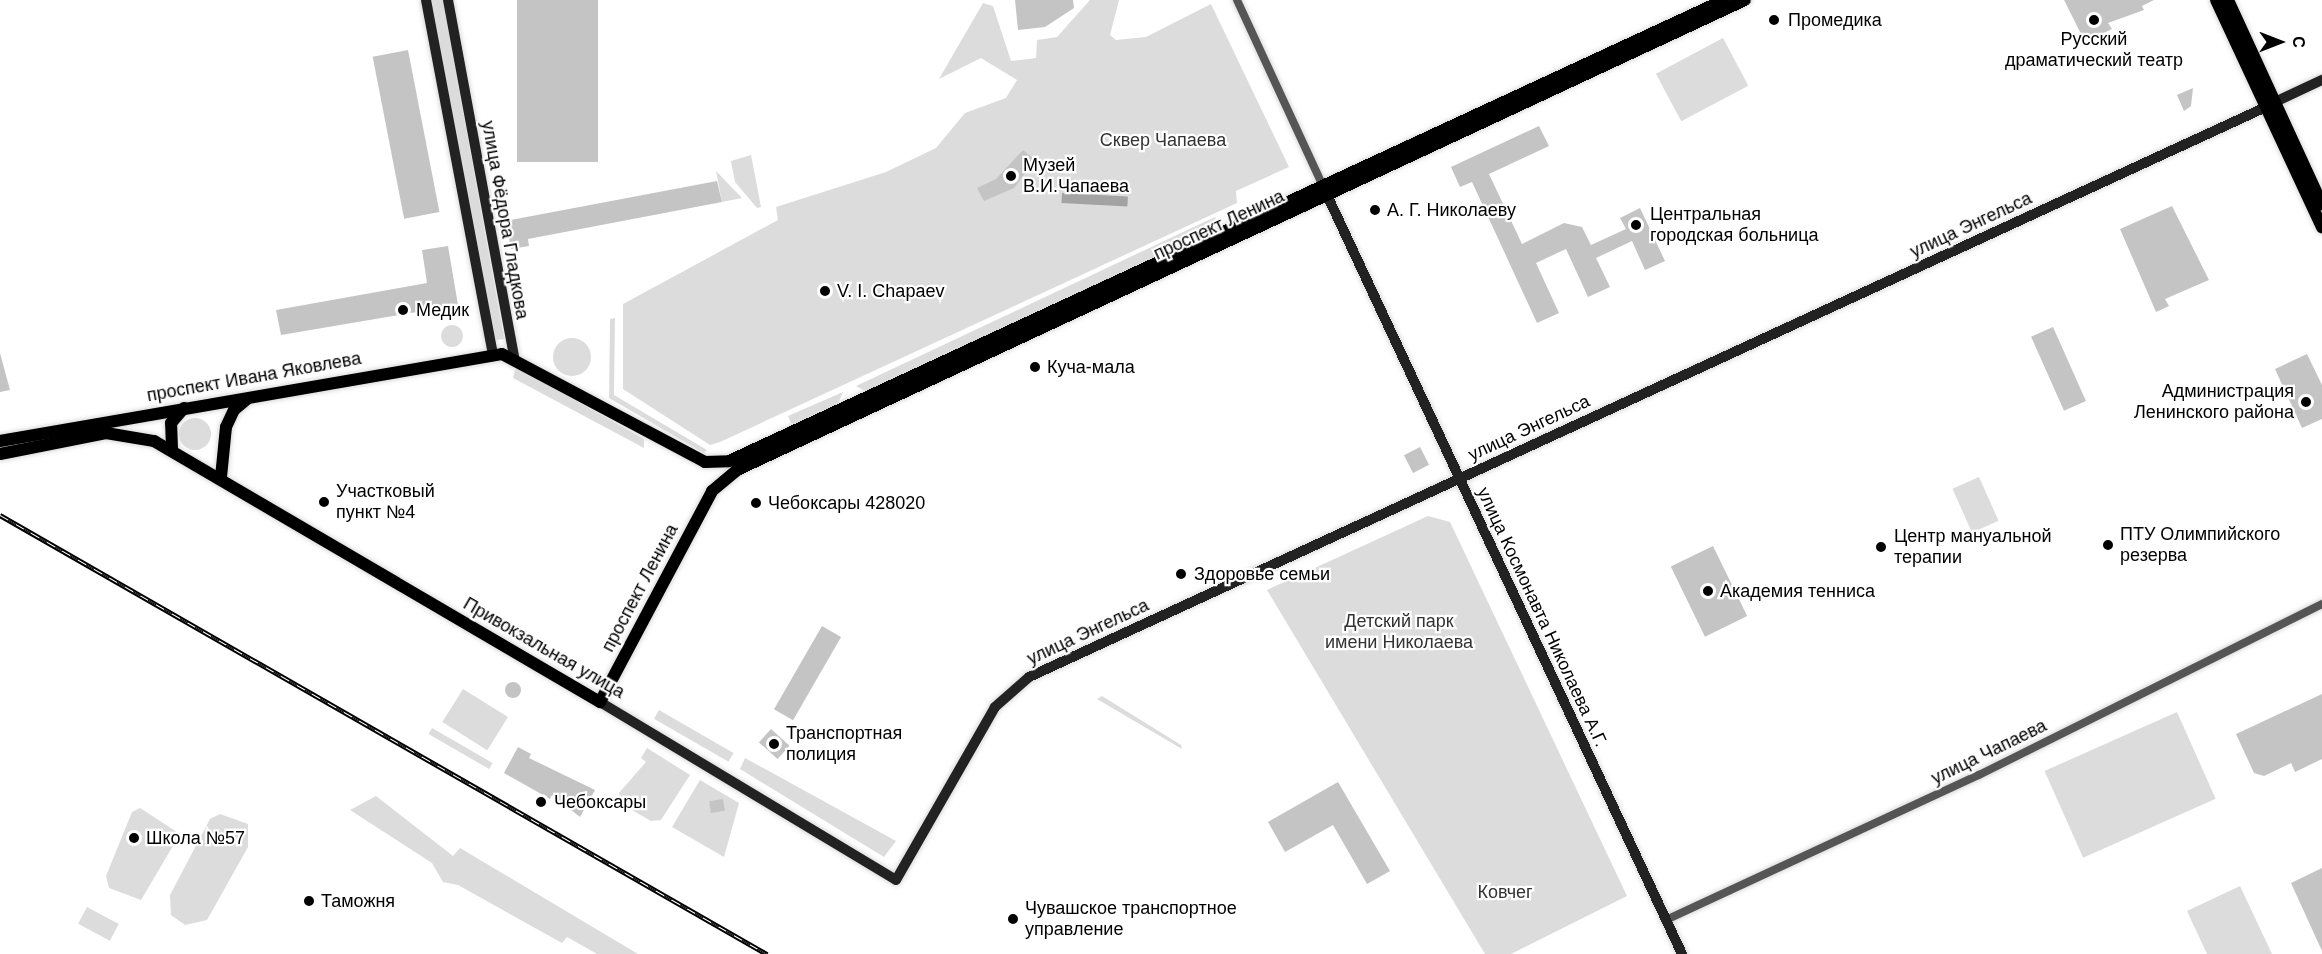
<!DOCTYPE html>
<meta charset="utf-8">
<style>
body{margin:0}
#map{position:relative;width:2322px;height:954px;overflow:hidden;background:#fff;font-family:Arial,sans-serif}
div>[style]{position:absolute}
.green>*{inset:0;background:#dcdcdc;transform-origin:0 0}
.round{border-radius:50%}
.water>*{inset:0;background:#a3a3a3;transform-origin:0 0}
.building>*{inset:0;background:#c4c4c4;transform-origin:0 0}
.roads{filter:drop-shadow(0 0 2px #dbdbdb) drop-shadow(0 0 2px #dbdbdb)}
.street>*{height:8px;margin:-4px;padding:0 4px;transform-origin:4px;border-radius:4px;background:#555}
.secondary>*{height:10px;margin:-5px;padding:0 5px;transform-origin:5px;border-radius:5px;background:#222}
.primary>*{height:12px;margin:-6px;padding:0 6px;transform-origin:6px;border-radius:6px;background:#000}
.rail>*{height:5px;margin-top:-2.5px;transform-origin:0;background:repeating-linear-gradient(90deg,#fff 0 9px,#000 0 18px);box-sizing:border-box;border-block:2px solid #000}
.dots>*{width:16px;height:16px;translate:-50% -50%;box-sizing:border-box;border:3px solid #fff;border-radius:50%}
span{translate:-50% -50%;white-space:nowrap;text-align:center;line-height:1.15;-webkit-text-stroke:4.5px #fff;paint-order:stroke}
.poi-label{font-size:18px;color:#000}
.left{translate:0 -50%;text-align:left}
.right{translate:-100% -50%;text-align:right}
.park-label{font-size:18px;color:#333}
.street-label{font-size:18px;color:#000}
.north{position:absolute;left:2250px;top:12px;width:60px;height:60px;-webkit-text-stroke:4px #fff;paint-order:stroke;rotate:90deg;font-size:16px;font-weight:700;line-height:24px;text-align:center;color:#000}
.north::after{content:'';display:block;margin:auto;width:21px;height:27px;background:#000;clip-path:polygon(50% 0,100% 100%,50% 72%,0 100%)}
</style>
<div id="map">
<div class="green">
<i style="clip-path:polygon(429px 0,443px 0,504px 339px,495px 340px)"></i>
<i style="clip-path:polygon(1090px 0,1119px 0,1110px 35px,1116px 40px,1146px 37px,1211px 4px,1289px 167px,1236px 191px,1237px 203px,720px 442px,710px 445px,623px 389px,623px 304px,778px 220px,776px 207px,886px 172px,936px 148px,965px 113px,1006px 98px,1017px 80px,981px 58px,939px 79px,983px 3px,993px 6px,1011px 61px,1036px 58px,1037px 40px,1057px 37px)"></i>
<i style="left:1723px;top:38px;width:54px;height:76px;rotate:62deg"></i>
<i style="clip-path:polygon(751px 155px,761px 207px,757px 208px,735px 182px,731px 161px)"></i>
<i style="clip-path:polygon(716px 171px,742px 198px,722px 202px)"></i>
<i style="clip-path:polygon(1215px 217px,1219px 228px,867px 392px,856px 386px)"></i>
<i style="clip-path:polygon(615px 318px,614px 395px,707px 450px,704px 453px,609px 398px,610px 319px)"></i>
<i class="round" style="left:441px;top:325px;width:22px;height:22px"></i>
<i class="round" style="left:553px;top:338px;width:38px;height:38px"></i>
<i style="clip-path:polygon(516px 367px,644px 439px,644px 448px,513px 378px)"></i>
<i style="clip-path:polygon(843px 392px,835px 410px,804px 424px,791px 423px,788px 416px)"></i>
<i class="round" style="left:179px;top:418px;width:32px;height:32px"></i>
<i style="left:1979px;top:477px;width:48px;height:29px;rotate:66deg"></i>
<i style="clip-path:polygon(1428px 516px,1450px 522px,1627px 896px,1511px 954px,1485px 954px,1267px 590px)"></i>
<i style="left:486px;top:610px;width:87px;height:8px;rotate:31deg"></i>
<i style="left:463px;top:689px;width:53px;height:39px;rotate:32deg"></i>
<i style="clip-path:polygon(1102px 696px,1181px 745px,1182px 749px,1097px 699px)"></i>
<i style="left:659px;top:710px;width:86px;height:10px;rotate:30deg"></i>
<i style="left:2177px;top:712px;width:95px;height:145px;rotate:66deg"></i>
<i style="left:432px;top:728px;width:70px;height:7px;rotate:30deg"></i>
<i style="clip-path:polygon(647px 748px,690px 775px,661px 820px,651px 821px,623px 805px,619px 793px,646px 762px,641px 758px)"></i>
<i style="clip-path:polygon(745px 758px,896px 841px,884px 857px,740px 769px)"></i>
<i style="clip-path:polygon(700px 780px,739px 803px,724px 857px,672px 827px)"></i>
<i style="clip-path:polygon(376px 796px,453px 856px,460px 848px,638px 954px,597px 954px,567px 937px,562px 943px,458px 885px,443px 882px,432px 863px,350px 810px)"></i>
<i style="clip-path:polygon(140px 808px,180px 834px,141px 900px,109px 888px,106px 876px,132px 812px)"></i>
<i style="clip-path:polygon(220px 814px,248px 824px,248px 847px,207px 920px,185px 925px,171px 915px,170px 895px,210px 819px)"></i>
<i style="clip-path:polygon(2240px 886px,2272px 954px,2207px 954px,2187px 911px)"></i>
<i style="left:87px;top:907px;width:36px;height:19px;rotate:28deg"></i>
</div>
<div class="water">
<i style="left:1062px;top:193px;width:66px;height:10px;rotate:3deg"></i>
</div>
<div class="building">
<i style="left:517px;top:0;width:81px;height:162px"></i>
<i style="clip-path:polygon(1015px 0,1073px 0,1074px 8px,1045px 27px,1018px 30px)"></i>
<i style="clip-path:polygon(2064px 0,2154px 0,2142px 6px,2144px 10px,2108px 23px,2112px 29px,2085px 42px)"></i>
<i style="left:408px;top:50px;width:165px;height:36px;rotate:79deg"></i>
<i style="clip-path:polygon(2193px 88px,2191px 106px,2184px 111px,2177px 95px)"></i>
<i style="clip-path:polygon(1539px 126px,1549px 146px,1489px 174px,1522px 244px,1564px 223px,1582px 227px,1591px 245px,1626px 229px,1620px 218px,1640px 208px,1665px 261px,1645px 270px,1632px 241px,1596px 258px,1610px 287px,1588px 297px,1566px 249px,1536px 263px,1559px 313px,1537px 323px,1472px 182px,1460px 187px,1451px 167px)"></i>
<i style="clip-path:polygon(1023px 150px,1035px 160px,1014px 188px,984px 201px,977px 188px,996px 179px)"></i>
<i style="clip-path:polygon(717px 181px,722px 202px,528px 239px,529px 246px,511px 249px,506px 221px)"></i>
<i style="clip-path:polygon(2172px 206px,2209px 280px,2165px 299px,2169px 306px,2156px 312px,2120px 229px)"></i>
<i style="clip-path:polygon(448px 246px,458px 305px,281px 335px,276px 310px,427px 283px,422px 250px)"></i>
<i style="left:2053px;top:327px;width:81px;height:24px;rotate:66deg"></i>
<i style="clip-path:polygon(0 353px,10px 390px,0 392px)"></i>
<i style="clip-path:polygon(2307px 354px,2322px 385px,2322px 419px,2302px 428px,2275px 369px)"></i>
<i style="left:1420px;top:447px;width:20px;height:18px;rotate:63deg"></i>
<i style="left:1713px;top:546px;width:78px;height:47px;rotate:64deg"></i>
<i style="left:822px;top:626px;width:22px;height:96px;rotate:30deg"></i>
<i class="round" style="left:505px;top:682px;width:16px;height:16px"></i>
<i style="clip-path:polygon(2322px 694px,2322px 759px,2295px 772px,2291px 763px,2264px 776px,2254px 773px,2236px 734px)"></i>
<i style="left:771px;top:729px;width:25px;height:18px;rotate:42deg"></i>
<i style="clip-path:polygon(518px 747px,531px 754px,529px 758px,595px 790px,580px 817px,552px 795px,550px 799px,504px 773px)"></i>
<i style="clip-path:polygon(1338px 782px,1390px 871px,1367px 884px,1333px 825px,1285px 852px,1268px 822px)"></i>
<i style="left:723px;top:799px;width:12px;height:14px;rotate:81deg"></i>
<i style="clip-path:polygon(2322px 868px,2322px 951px,2291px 883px)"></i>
</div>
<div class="roads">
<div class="street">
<i style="left:1237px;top:0;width:205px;rotate:65.2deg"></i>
<i style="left:1666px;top:920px;width:345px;rotate:-24.9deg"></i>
<i style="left:1979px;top:775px;width:383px;rotate:-26.5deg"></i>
</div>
<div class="secondary">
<i style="left:426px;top:0;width:360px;rotate:79.3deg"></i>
<i style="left:448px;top:0;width:363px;rotate:79.5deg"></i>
<i style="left:2275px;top:102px;width:52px;rotate:-25.1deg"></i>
<i style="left:1327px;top:195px;width:838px;rotate:64.93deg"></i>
<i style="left:600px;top:702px;width:345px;rotate:31deg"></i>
<i style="left:896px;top:880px;width:199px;rotate:-60.2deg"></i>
<i style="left:995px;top:707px;width:45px;rotate:-41.4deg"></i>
<i style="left:1029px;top:677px;width:1362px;rotate:-24.74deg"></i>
</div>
<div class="primary">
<i style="left:2216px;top:0;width:251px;rotate:65deg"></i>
<i style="left:2228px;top:0;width:225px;rotate:65.3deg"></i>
<i style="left:0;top:441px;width:509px;rotate:-9.83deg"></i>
<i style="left:502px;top:354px;width:230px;rotate:28deg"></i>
<i style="left:705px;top:462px;width:24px;rotate:-2deg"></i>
<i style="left:729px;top:461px;width:1097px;rotate:-24.86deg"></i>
<i style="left:172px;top:449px;width:26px;rotate:-92deg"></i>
<i style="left:171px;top:423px;width:20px;rotate:-49deg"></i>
<i style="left:0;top:454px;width:108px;rotate:-11.2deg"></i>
<i style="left:106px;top:433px;width:49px;rotate:9.5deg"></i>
<i style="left:154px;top:441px;width:517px;rotate:30.34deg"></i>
<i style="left:600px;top:702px;width:239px;rotate:-62deg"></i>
<i style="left:712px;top:491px;width:33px;rotate:-40deg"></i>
<i style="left:737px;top:470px;width:1112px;rotate:-25deg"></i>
<i style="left:221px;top:477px;width:50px;rotate:-84.3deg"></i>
<i style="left:226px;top:427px;width:19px;rotate:-65deg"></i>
<i style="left:234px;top:410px;width:16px;rotate:-40deg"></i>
</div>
</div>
<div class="rail">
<i style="left:0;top:515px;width:884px;rotate:29.79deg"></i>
</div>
<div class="dots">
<i style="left:1774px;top:20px;background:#000"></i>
<i style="left:2094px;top:20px;background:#000"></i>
<i style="left:1011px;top:176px;background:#000"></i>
<i style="left:1375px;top:210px;background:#000"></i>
<i style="left:1636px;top:225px;background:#000"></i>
<i style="left:825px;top:291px;background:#000"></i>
<i style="left:403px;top:310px;background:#000"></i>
<i style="left:1035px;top:367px;background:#000"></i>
<i style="left:2306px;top:402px;background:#000"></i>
<i style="left:324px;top:502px;background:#000"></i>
<i style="left:756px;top:503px;background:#000"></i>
<i style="left:2108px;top:545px;background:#000"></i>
<i style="left:1881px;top:547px;background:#000"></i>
<i style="left:1181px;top:574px;background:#000"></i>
<i style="left:1708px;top:591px;background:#000"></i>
<i style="left:774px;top:744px;background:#000"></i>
<i style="left:541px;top:802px;background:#000"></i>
<i style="left:134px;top:838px;background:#000"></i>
<i style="left:309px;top:901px;background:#000"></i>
<i style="left:1013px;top:919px;background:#000"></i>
</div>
<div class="poi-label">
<span class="left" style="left:1788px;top:20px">Промедика</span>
<span style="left:2094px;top:50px">Русский<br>драматический театр</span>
<span class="left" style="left:1023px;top:176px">Музей<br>В.И.Чапаева</span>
<span class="left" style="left:1387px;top:210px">А. Г. Николаеву</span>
<span class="left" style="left:1650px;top:225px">Центральная<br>городская больница</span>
<span class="left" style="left:837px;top:291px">V. I. Chapaev</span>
<span class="left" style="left:416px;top:310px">Медик</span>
<span class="left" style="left:1047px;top:367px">Куча-мала</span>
<span class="right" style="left:2294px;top:402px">Администрация<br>Ленинского района</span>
<span class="left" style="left:336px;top:502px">Участковый<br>пункт №4</span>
<span class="left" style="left:768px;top:503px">Чебоксары 428020</span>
<span class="left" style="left:2120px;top:545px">ПТУ Олимпийского<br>резерва</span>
<span class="left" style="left:1894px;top:547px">Центр мануальной<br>терапии</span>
<span class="left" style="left:1194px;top:574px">Здоровье семьи</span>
<span class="left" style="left:1720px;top:591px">Академия тенниса</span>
<span class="left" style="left:786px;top:744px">Транспортная<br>полиция</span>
<span class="left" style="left:554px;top:802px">Чебоксары</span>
<span class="left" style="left:146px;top:838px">Школа №57</span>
<span class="left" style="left:321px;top:901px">Таможня</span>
<span class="left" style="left:1025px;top:919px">Чувашское транспортное<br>управление</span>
</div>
<div class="park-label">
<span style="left:1163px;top:140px">Сквер Чапаева</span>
<span style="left:1399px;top:632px">Детский парк<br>имени Николаева</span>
<span style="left:1505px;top:892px">Ковчег</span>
</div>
<div class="street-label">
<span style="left:505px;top:220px;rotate:80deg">улица Фёдора Гладкова</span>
<span style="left:1219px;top:225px;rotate:-25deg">проспект Ленина</span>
<span style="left:1971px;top:225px;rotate:-25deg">улица Энгельса</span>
<span style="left:254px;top:377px;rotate:-10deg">проспект Ивана Яковлева</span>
<span style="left:1529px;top:428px;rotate:-25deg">улица Энгельса</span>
<span style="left:640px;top:588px;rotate:-62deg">проспект Ленина</span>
<span style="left:1542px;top:617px;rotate:65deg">улица Космонавта Николаева А.Г.</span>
<span style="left:1088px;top:632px;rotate:-25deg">улица Энгельса</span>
<span style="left:544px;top:648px;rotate:30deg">Привокзальная улица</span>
<span style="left:1989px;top:752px;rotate:-26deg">улица Чапаева</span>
</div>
<div class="north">С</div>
</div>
